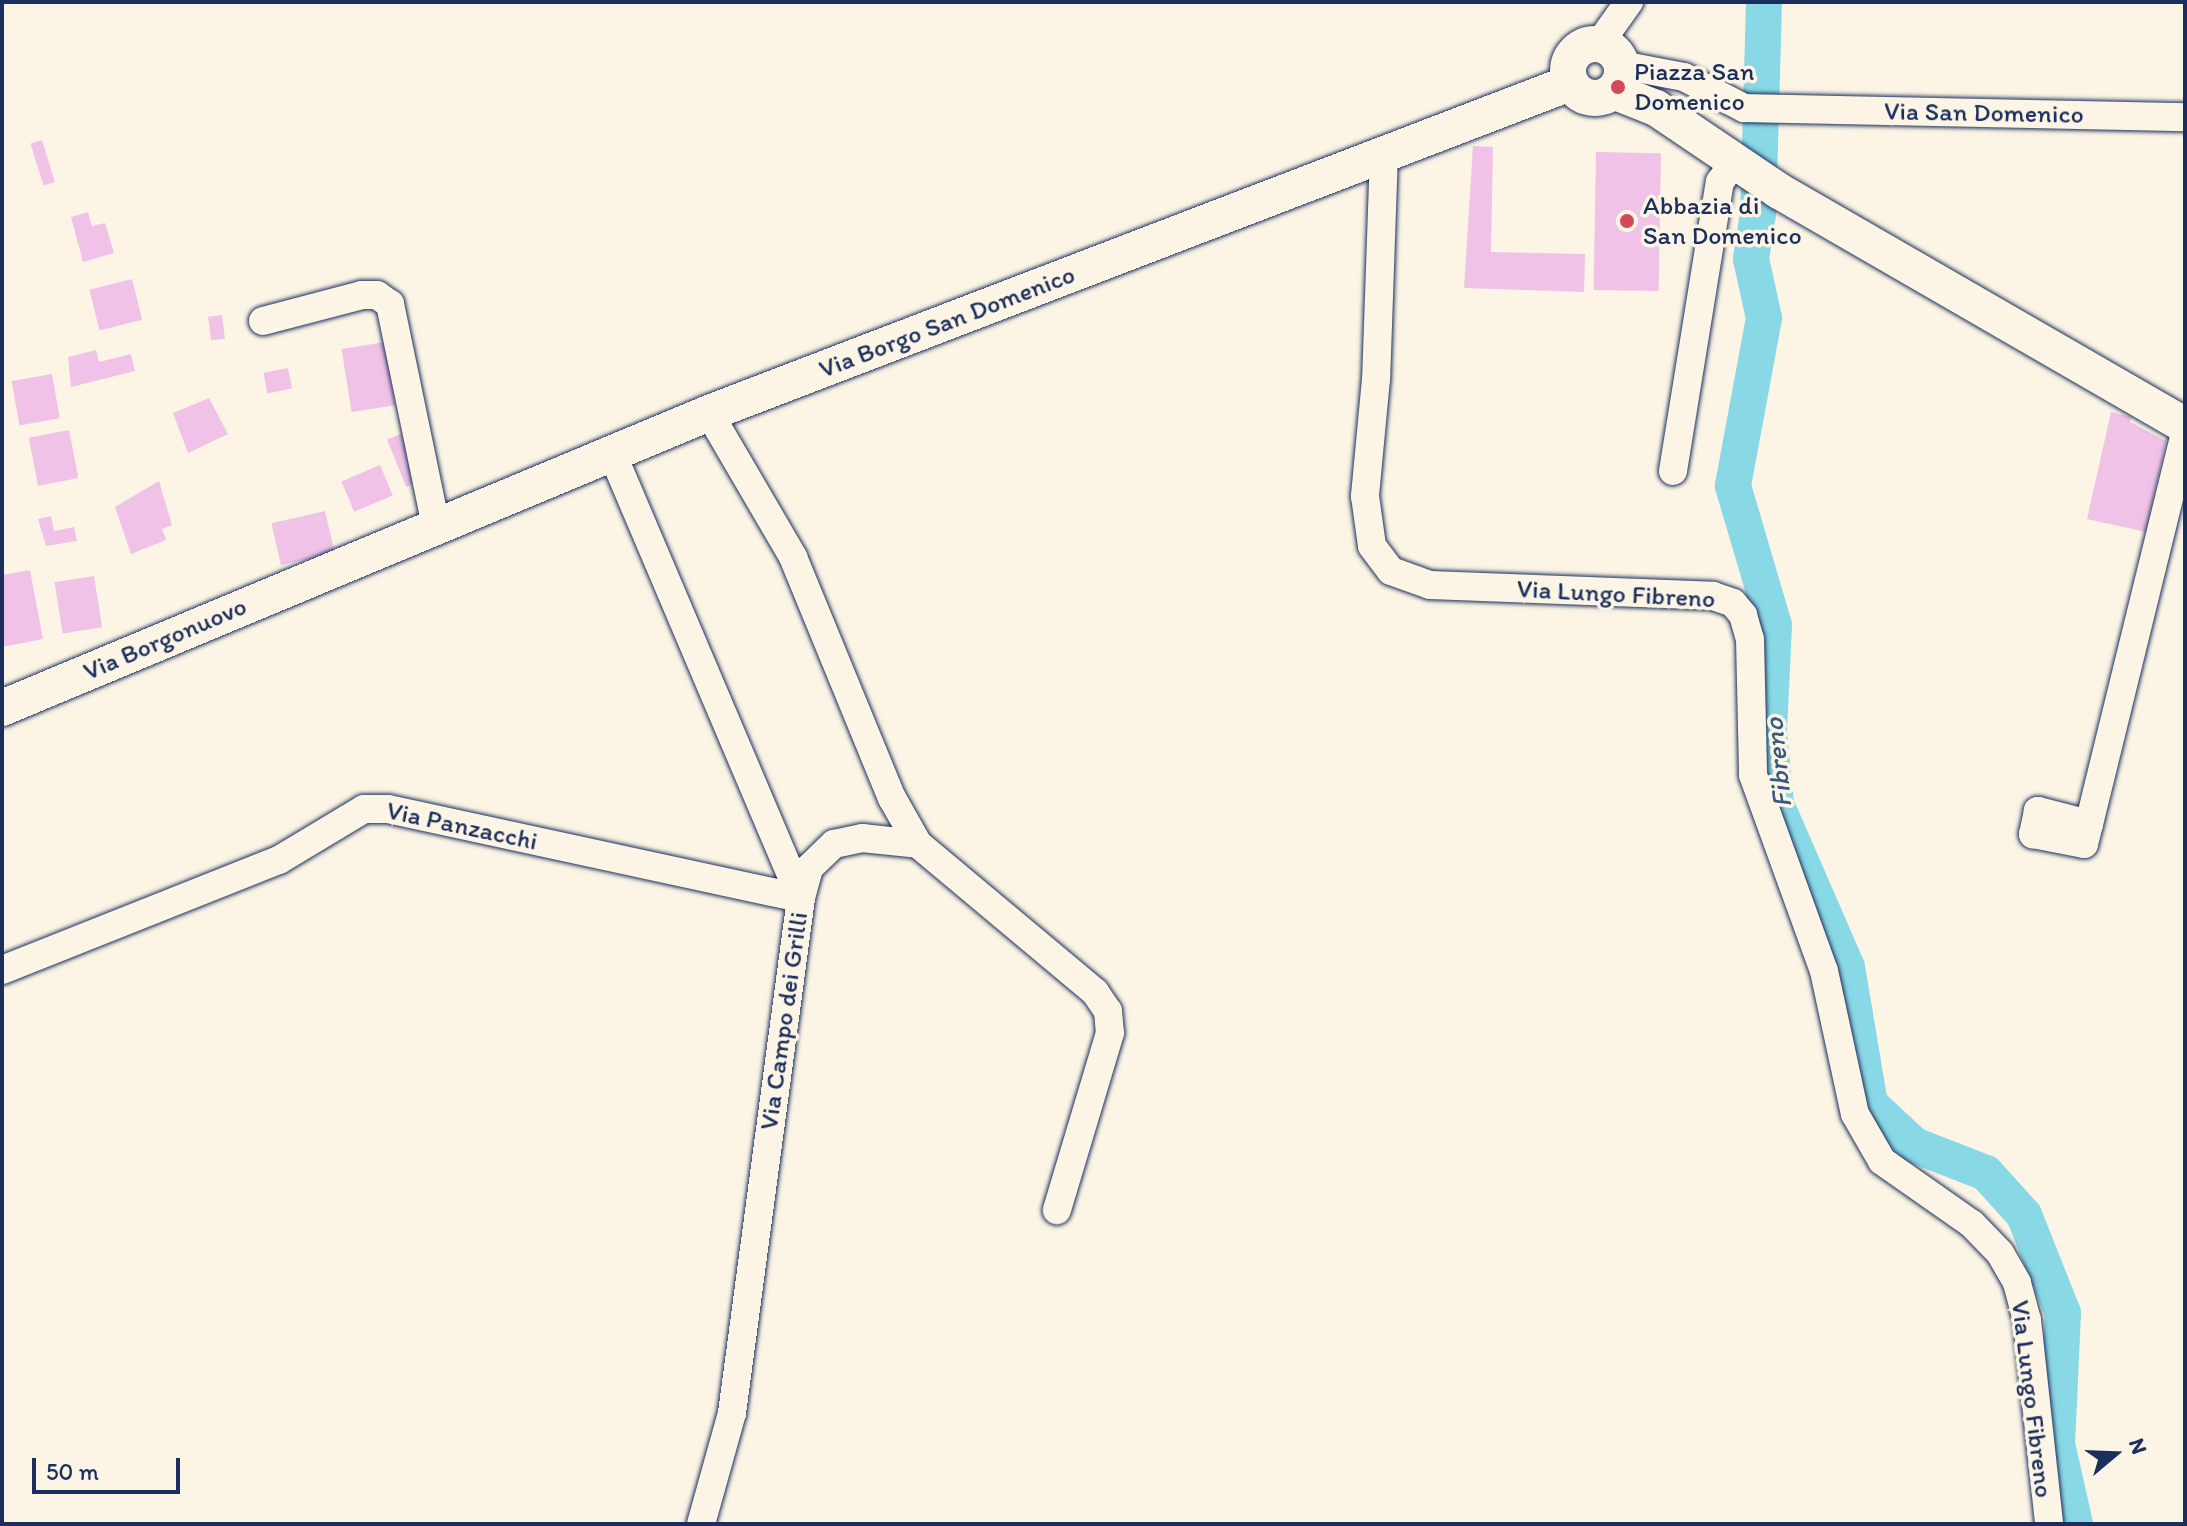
<!DOCTYPE html>
<style>
body{margin:0}
#map{position:relative;width:2187px;height:1526px;overflow:hidden;background:#fcf5e5;font-family:Itim,sans-serif}
div>[style]{position:absolute}
.river>*{height:36px;margin:-18px;padding:0 18px;transform-origin:18px;border-radius:18px;background:#89d8e5}
.building>*{inset:0;background:#f0c2e7;transform-origin:0 0}
.roads{filter:drop-shadow(0 0 2px #1b2f5e) drop-shadow(0 0 2px #1b2f5e)}
.minor>*{height:28px;margin:-14px;padding:0 14px;transform-origin:14px;border-radius:14px;background:#fcf5e5}
.major>*{height:36px;margin:-18px;padding:0 18px;transform-origin:18px;border-radius:18px;background:#fcf5e5}
.major>.ring{margin:-18px;padding:0;box-sizing:content-box;background:none;border:36px solid #fcf5e5;border-radius:50%}
.dots>*{width:22px;height:22px;translate:-50% -50%;box-sizing:border-box;border:4px solid #fcf5e5;border-radius:50%}
span{translate:-50% -50%;white-space:nowrap;text-align:center;line-height:1.15;-webkit-text-stroke:7px #fcf5e5;paint-order:stroke}
.poi-label{font-size:26px;color:#1b2f5e}
.left{translate:0 -50%;text-align:left}
.street-label{font-size:26px;color:#1b2f5e}
.water-label{font-size:28px;color:#365980;font-style:italic}
.frame{position:absolute;inset:0;border:4px solid #1b2f5e;pointer-events:none}
.north{position:absolute;left:2075px;top:1414px;width:80px;height:80px;-webkit-text-stroke:6px #fcf5e5;paint-order:stroke;rotate:71deg;font-size:22px;font-weight:700;line-height:32px;text-align:center;color:#1b2f5e}
.north::after{content:'';display:block;margin:auto;width:28px;height:36px;background:#1b2f5e;clip-path:polygon(50% 0,100% 100%,50% 72%,0 100%)}
.scale{position:absolute;left:32px;top:1458px;width:148px;height:36px;box-sizing:border-box;border:4px solid #1b2f5e;border-top:0;padding-left:10px;font-size:24px;line-height:28px;white-space:nowrap;color:#1b2f5e;-webkit-text-stroke:6px #fcf5e5;paint-order:stroke}
</style>
<div id="map">
<div class="river">
<i style="left:1764px;top:2px;width:211px;rotate:91.6deg"></i>
<i style="left:1758px;top:213px;width:47px;rotate:98.7deg"></i>
<i style="left:1751px;top:259px;width:60px;rotate:77.6deg"></i>
<i style="left:1764px;top:318px;width:171px;rotate:100.5deg"></i>
<i style="left:1733px;top:486px;width:145px;rotate:73.6deg"></i>
<i style="left:1774px;top:625px;width:108px;rotate:92.7deg"></i>
<i style="left:1769px;top:733px;width:71px;rotate:84.4deg"></i>
<i style="left:1776px;top:804px;width:178px;rotate:66.5deg"></i>
<i style="left:1847px;top:967px;width:139px;rotate:80.5deg"></i>
<i style="left:1870px;top:1104px;width:60px;rotate:43deg"></i>
<i style="left:1914px;top:1145px;width:77px;rotate:21.3deg"></i>
<i style="left:1986px;top:1173px;width:57px;rotate:47.9deg"></i>
<i style="left:2024px;top:1215px;width:105px;rotate:68.3deg"></i>
<i style="left:2063px;top:1313px;width:131px;rotate:92.6deg"></i>
<i style="left:2057px;top:1444px;width:82px;rotate:77.3deg"></i>
</div>
<div class="building">
<i style="left:42px;top:140px;width:44px;height:12px;rotate:73deg"></i>
<i style="clip-path:polygon(1473px 146px,1493px 147px,1491px 252px,1585px 254px,1584px 292px,1464px 288px)"></i>
<i style="left:1596px;top:152px;width:65px;height:138px;rotate:1deg"></i>
<i style="clip-path:polygon(88px 212px,92px 226px,105px 223px,114px 253px,83px 262px,71px 217px)"></i>
<i style="left:132px;top:279px;width:42px;height:44px;rotate:76deg"></i>
<i style="left:222px;top:315px;width:24px;height:14px;rotate:83deg"></i>
<i style="left:385px;top:342px;width:64px;height:44px;rotate:81deg"></i>
<i style="clip-path:polygon(96px 350px,99px 362px,131px 354px,135px 371px,71px 387px,68px 357px)"></i>
<i style="left:288px;top:368px;width:21px;height:25px;rotate:79deg"></i>
<i style="left:52px;top:374px;width:45px;height:41px;rotate:80deg"></i>
<i style="clip-path:polygon(209px 398px,228px 434px,188px 453px,173px 413px)"></i>
<i style="clip-path:polygon(2111px 412px,2131px 417px,2130px 422px,2166px 441px,2146px 532px,2087px 519px)"></i>
<i style="left:69px;top:430px;width:49px;height:41px;rotate:79deg"></i>
<i style="left:401px;top:434px;width:51px;height:15px;rotate:68deg"></i>
<i style="left:380px;top:465px;width:33px;height:42px;rotate:67deg"></i>
<i style="clip-path:polygon(159px 481px,172px 525px,162px 529px,166px 540px,131px 554px,115px 507px)"></i>
<i style="left:325px;top:511px;width:43px;height:55px;rotate:77deg"></i>
<i style="clip-path:polygon(51px 516px,54px 531px,74px 527px,77px 541px,46px 546px,38px 519px)"></i>
<i style="clip-path:polygon(30px 570px,43px 639px,2px 647px,2px 575px)"></i>
<i style="left:94px;top:576px;width:52px;height:40px;rotate:81deg"></i>
</div>
<div class="roads">
<div class="minor">
<i style="left:1599px;top:44px;width:52px;rotate:-54.5deg"></i>
<i style="left:1621px;top:65px;width:64px;rotate:10.8deg"></i>
<i style="left:1684px;top:77px;width:68px;rotate:27.3deg"></i>
<i style="left:1744px;top:108px;width:441px;rotate:1.2deg"></i>
<i style="left:1384px;top:153px;width:226px;rotate:92deg"></i>
<i style="left:1376px;top:379px;width:118px;rotate:95.4deg"></i>
<i style="left:1365px;top:496px;width:50px;rotate:82deg"></i>
<i style="left:1372px;top:546px;width:31px;rotate:53deg"></i>
<i style="left:1391px;top:571px;width:41px;rotate:19.7deg"></i>
<i style="left:1430px;top:585px;width:283px;rotate:2.2deg"></i>
<i style="left:1713px;top:596px;width:21px;rotate:19deg"></i>
<i style="left:1733px;top:603px;width:16px;rotate:50deg"></i>
<i style="left:1743px;top:615px;width:25px;rotate:74deg"></i>
<i style="left:1750px;top:639px;width:136px;rotate:88.7deg"></i>
<i style="left:1753px;top:775px;width:208px;rotate:70.1deg"></i>
<i style="left:1824px;top:971px;width:146px;rotate:77.8deg"></i>
<i style="left:1855px;top:1114px;width:54px;rotate:60.1deg"></i>
<i style="left:1882px;top:1161px;width:110px;rotate:35deg"></i>
<i style="left:1972px;top:1224px;width:40px;rotate:46deg"></i>
<i style="left:2000px;top:1253px;width:34px;rotate:60deg"></i>
<i style="left:2017px;top:1283px;width:38px;rotate:75deg"></i>
<i style="left:2027px;top:1320px;width:205px;rotate:83.8deg"></i>
<i style="left:263px;top:321px;width:102px;rotate:-14.7deg"></i>
<i style="left:362px;top:295px;width:15px"></i>
<i style="left:377px;top:295px;width:16px;rotate:35deg"></i>
<i style="left:390px;top:304px;width:227px;rotate:78.3deg"></i>
<i style="left:709px;top:413px;width:167px;rotate:59.7deg"></i>
<i style="left:793px;top:557px;width:261px;rotate:67.7deg"></i>
<i style="left:892px;top:798px;width:53px;rotate:60.5deg"></i>
<i style="left:918px;top:844px;width:231px;rotate:39.9deg"></i>
<i style="left:1095px;top:992px;width:23px;rotate:56deg"></i>
<i style="left:1108px;top:1011px;width:22px;rotate:85deg"></i>
<i style="left:1110px;top:1033px;width:185px;rotate:106.7deg"></i>
<i style="left:612px;top:453px;width:483px;rotate:67deg"></i>
<i style="left:801px;top:898px;width:520px;rotate:97.63deg"></i>
<i style="left:732px;top:1413px;width:115px;rotate:105.6deg"></i>
<i style="left:1673px;top:471px;width:293px;rotate:-80.8deg"></i>
<i style="left:1720px;top:182px;width:24px;rotate:-55deg"></i>
<i style="left:2089px;top:824px;width:53px;rotate:-165.7deg"></i>
<i style="left:2038px;top:811px;width:24px;rotate:102deg"></i>
<i style="left:2033px;top:834px;width:52px;rotate:11.1deg"></i>
<i style="left:2084px;top:844px;width:21px;rotate:-76deg"></i>
<i style="left:2089px;top:824px;width:402px;rotate:-76.2deg"></i>
<i style="left:2px;top:970px;width:298px;rotate:-21.7deg"></i>
<i style="left:279px;top:860px;width:99px;rotate:-31deg"></i>
<i style="left:364px;top:809px;width:24px"></i>
<i style="left:388px;top:809px;width:422px;rotate:12.2deg"></i>
<i style="left:801px;top:898px;width:31px;rotate:-75deg"></i>
<i style="left:809px;top:868px;width:35px;rotate:-44deg"></i>
<i style="left:834px;top:844px;width:29px;rotate:-12deg"></i>
<i style="left:862px;top:838px;width:56px;rotate:6.1deg"></i>
</div>
<div class="major">
<i class="ring" style="left:1568px;top:44px;width:18px;height:18px"></i>
<i style="left:1613px;top:91px;width:46px;rotate:21.6deg"></i>
<i style="left:1656px;top:108px;width:148px;rotate:34deg"></i>
<i style="left:1779px;top:191px;width:469px;rotate:30deg"></i>
<i style="left:2px;top:708px;width:766px;rotate:-22.65deg"></i>
<i style="left:709px;top:413px;width:922px;rotate:-20.97deg"></i>
</div>
</div>
<div class="dots">
<i style="left:1618px;top:87px;background:#d1495b"></i>
<i style="left:1627px;top:221px;background:#d1495b"></i>
</div>
<div class="poi-label">
<span class="left" style="left:1634px;top:87px">Piazza San<br>Domenico</span>
<span class="left" style="left:1643px;top:221px">Abbazia di<br>San Domenico</span>
</div>
<div class="street-label">
<span style="left:1984px;top:113px;rotate:1deg">Via San Domenico</span>
<span style="left:947px;top:322px;rotate:-21deg">Via Borgo San Domenico</span>
<span style="left:1616px;top:594px;rotate:3deg">Via Lungo Fibreno</span>
<span style="left:165px;top:639px;rotate:-23deg">Via Borgonuovo</span>
<span style="left:462px;top:826px;rotate:12deg">Via Panzacchi</span>
<span style="left:784px;top:1021px;rotate:-82deg">Via Campo dei Grilli</span>
<span style="left:2032px;top:1399px;rotate:83deg">Via Lungo Fibreno</span>
</div>
<div class="water-label">
<span style="left:1777px;top:763px;rotate:-96deg">Fibreno</span>
</div>
<div class="frame"></div>
<div class="north">N</div>
<div class="scale">50 m</div>
</div>
